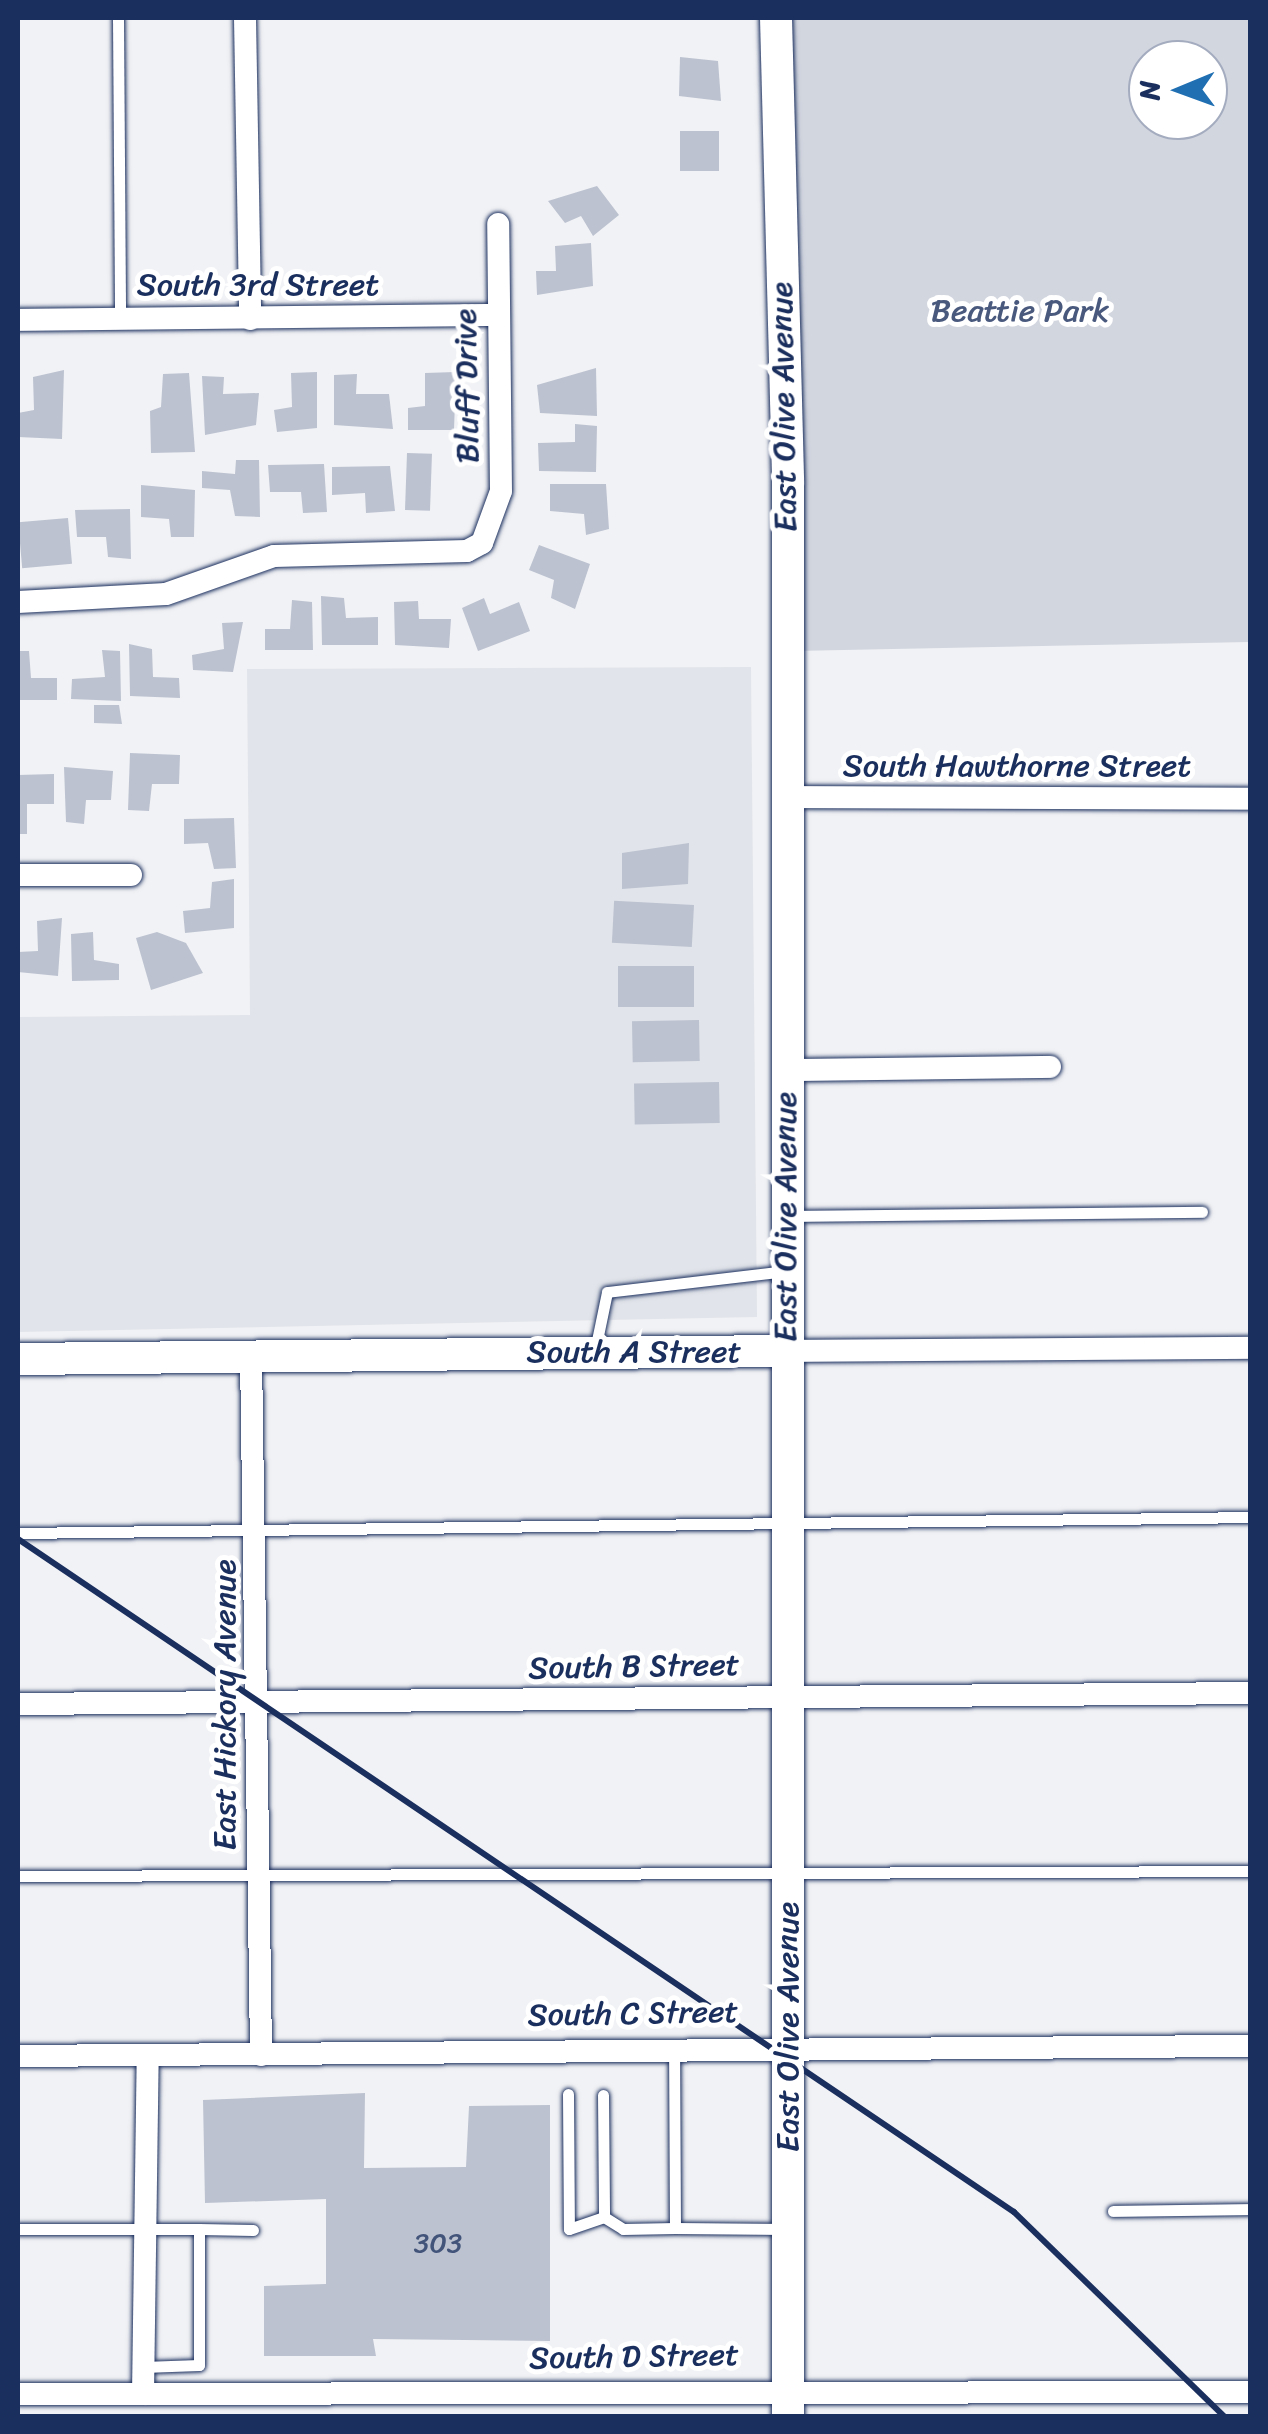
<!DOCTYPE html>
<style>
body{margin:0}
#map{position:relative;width:1268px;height:2434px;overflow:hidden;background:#f1f2f5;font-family:Sriracha,sans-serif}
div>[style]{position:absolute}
.built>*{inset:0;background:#e1e4ea}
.green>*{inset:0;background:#d2d6df}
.building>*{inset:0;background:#bcc2d0;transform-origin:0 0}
.roads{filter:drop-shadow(0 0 2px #1b2f5e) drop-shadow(0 0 2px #1b2f5e)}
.lane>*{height:11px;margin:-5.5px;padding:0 5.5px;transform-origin:5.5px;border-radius:5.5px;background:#fff}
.street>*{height:22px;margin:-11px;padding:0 11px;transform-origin:11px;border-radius:11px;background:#fff}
.secondary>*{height:32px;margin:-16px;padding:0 16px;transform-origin:16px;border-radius:16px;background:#fff}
.rail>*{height:6px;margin:-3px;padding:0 3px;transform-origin:3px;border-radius:3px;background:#1b2f5e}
span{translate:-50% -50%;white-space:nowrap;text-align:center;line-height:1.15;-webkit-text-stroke:10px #fff;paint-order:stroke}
.number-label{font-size:28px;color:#43547a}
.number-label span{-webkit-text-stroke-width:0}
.street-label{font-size:32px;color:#1b2f5e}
.park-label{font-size:32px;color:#49597e}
.frame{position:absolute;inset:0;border:20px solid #1b2f5e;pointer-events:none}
.north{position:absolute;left:1128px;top:40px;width:100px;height:100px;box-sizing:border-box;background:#fff;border:2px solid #a4acbf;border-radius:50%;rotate:269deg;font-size:28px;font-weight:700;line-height:40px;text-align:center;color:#1b2f5e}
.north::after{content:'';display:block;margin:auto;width:35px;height:45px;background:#1f6fb2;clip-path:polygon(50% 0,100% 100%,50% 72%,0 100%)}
</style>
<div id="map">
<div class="built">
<i style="clip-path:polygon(751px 667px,757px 1317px,18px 1332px,18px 1017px,250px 1015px,247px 669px)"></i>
</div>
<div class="green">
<i style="clip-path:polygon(evenodd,787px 18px,1250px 18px,1250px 642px,794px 651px,787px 18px,1148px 60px,1208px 60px,1208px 120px,1148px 120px,1148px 60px)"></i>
</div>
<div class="building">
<i style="clip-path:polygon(680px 57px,718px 61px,721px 101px,679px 96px)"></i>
<i style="left:680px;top:131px;width:39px;height:40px"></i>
<i style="clip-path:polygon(597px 186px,619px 215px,593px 236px,581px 216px,565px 223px,548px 201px)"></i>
<i style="clip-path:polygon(591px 243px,593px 286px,537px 295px,536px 271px,556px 271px,555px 246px)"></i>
<i style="clip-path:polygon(596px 368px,597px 416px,540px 413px,537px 385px)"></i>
<i style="clip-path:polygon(64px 370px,62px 439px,18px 437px,18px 413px,34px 410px,33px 377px)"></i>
<i style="clip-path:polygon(317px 372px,317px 428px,277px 432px,274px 410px,292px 407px,291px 373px)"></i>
<i style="clip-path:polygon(456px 372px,454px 430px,408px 430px,408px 408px,425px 406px,425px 373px)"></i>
<i style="clip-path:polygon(189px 373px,195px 452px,151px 453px,150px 411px,161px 407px,163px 374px)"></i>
<i style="clip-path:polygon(357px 374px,356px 394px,389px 394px,393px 429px,334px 425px,334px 375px)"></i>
<i style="clip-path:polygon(202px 376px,224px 377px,223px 394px,259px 393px,256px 425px,205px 435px)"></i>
<i style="clip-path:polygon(575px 424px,597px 426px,596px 472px,539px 471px,538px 443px,575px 442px)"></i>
<i style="left:407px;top:453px;width:25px;height:57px;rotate:2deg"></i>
<i style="clip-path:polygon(236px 460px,259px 460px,260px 517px,235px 516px,230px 490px,202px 488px,202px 471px,235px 474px)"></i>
<i style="clip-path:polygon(324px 464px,327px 512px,303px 513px,301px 492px,270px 492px,268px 465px)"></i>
<i style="clip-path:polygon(390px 466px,395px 511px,366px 513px,365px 493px,332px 495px,332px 467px)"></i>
<i style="clip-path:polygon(550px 484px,606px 484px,609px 529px,586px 535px,584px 514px,550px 511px)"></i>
<i style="clip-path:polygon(141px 485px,195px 490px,194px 537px,171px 537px,169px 519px,141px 517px)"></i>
<i style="clip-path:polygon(130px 509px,131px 559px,108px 557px,106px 537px,77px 537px,75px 510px)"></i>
<i style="left:68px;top:518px;width:46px;height:50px;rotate:85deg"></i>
<i style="clip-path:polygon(539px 545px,590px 564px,575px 609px,551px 598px,554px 580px,529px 570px)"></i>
<i style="clip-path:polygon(321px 596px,344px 598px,346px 618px,378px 617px,378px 645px,322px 645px)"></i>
<i style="clip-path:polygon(484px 598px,490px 614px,519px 602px,530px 631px,478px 651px,462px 608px)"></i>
<i style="clip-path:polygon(292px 600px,312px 602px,313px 650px,265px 650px,265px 629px,290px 629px)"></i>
<i style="clip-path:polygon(418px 601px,419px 619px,451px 619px,449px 648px,395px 645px,394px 602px)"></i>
<i style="clip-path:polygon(243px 622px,233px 672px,193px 670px,192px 655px,224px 649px,222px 623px)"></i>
<i style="clip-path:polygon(129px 644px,152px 649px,153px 677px,179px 678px,180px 698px,130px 696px)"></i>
<i style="clip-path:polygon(102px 650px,120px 651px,121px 701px,71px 699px,72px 679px,105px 677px)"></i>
<i style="clip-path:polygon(18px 651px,29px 651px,31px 678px,57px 678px,57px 700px,18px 700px)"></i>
<i style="clip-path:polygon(94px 705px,119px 705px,122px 724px,94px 723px)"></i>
<i style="clip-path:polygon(130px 753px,180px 755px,179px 784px,152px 784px,149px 811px,128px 810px)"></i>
<i style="clip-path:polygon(64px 767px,113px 771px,111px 800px,86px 800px,84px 824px,66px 822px)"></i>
<i style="clip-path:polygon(54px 774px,54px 804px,27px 804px,27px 834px,18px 834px,18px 775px)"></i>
<i style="clip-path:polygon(234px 818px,236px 868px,214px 869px,208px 843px,184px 844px,184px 819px)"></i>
<i style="clip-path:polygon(689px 843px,688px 884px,622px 889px,622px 853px)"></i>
<i style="clip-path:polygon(234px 879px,234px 928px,185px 933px,183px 911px,210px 908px,212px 882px)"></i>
<i style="left:694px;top:905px;width:42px;height:80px;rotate:93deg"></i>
<i style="clip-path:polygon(62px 918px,58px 976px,18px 972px,18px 952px,38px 951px,37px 921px)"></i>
<i style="clip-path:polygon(93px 932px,94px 960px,119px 964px,119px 980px,72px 981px,71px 934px)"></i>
<i style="clip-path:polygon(157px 932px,186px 943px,203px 973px,151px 990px,136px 938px)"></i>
<i style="left:618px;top:966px;width:76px;height:41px"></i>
<i style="left:699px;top:1020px;width:41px;height:67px;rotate:89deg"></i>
<i style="left:719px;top:1082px;width:41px;height:85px;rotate:89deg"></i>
<i style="clip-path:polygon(365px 2093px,364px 2168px,466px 2167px,469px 2106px,550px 2105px,550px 2341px,373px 2339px,376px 2356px,264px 2356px,264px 2286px,326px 2284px,326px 2199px,205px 2203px,203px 2100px)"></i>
</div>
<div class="roads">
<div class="lane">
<i style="left:118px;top:18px;width:301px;rotate:89.6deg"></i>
<i style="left:790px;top:1216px;width:412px;rotate:-0.6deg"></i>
<i style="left:595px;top:1350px;width:59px;rotate:-78.3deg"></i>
<i style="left:607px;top:1292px;width:179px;rotate:-6.7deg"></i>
<i style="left:18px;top:1533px;width:1232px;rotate:-0.74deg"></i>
<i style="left:18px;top:1876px;width:1232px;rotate:-0.23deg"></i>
<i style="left:568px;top:2094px;width:135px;rotate:89.6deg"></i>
<i style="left:569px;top:2229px;width:37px;rotate:-19deg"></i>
<i style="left:603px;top:2095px;width:122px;rotate:89.5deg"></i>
<i style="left:604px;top:2217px;width:22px;rotate:32deg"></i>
<i style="left:623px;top:2229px;width:52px;rotate:-1.1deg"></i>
<i style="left:675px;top:2228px;width:178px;rotate:-90.3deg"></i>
<i style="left:1113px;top:2211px;width:137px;rotate:-0.8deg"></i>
<i style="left:675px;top:2228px;width:111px;rotate:0.5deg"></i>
<i style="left:18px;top:2229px;width:181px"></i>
<i style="left:199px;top:2229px;width:136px;rotate:90deg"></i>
<i style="left:199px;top:2365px;width:56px;rotate:178deg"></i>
<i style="left:199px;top:2229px;width:54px;rotate:1.1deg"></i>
</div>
<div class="street">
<i style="left:245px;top:18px;width:301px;rotate:89deg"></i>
<i style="left:18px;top:320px;width:480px;rotate:-0.6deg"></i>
<i style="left:18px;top:602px;width:148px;rotate:-3.1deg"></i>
<i style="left:166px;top:594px;width:114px;rotate:-19.4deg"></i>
<i style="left:274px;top:556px;width:193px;rotate:-1.5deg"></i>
<i style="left:467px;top:551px;width:17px;rotate:-28deg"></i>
<i style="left:482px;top:543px;width:55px;rotate:-69.9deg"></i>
<i style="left:501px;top:491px;width:267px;rotate:-90.6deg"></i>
<i style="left:784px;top:797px;width:466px;rotate:0.2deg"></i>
<i style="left:18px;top:875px;width:113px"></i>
<i style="left:787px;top:1070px;width:263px;rotate:-0.7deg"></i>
<i style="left:785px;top:1351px;width:465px;rotate:-0.4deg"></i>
<i style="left:251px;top:1354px;width:701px;rotate:89.18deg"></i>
<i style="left:18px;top:1704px;width:1232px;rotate:-0.51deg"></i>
<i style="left:18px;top:2056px;width:1232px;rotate:-0.47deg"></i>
<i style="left:18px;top:2394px;width:1232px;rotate:-0.09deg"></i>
<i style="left:143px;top:2394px;width:339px;rotate:-89.2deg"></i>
</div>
<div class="secondary">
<i style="left:776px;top:18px;width:463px;rotate:88.5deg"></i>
<i style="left:788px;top:481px;width:1935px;rotate:90deg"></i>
<i style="left:18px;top:1359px;width:767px;rotate:-0.6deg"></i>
</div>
</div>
<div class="rail">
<i style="left:18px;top:1539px;width:1202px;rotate:34.05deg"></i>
<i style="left:1014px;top:2212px;width:293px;rotate:44.2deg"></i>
</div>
<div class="number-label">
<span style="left:438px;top:2243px">303</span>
</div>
<div class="street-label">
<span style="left:258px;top:285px">South 3rd Street</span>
<span style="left:467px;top:386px;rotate:-91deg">Bluff Drive</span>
<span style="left:784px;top:407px;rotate:-91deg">East Olive Avenue</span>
<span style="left:1017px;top:766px">South Hawthorne Street</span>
<span style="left:786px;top:1217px;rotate:-90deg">East Olive Avenue</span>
<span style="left:634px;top:1352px">South A Street</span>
<span style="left:634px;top:1667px;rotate:-1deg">South B Street</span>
<span style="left:225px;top:1705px;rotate:-90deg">East Hickory Avenue</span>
<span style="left:633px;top:2014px;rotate:-1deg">South C Street</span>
<span style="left:788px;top:2027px;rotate:-90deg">East Olive Avenue</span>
<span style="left:634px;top:2357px;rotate:-1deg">South D Street</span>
</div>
<div class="park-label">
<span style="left:1020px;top:311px">Beattie Park</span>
</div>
<div class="frame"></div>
<div class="north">N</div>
</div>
